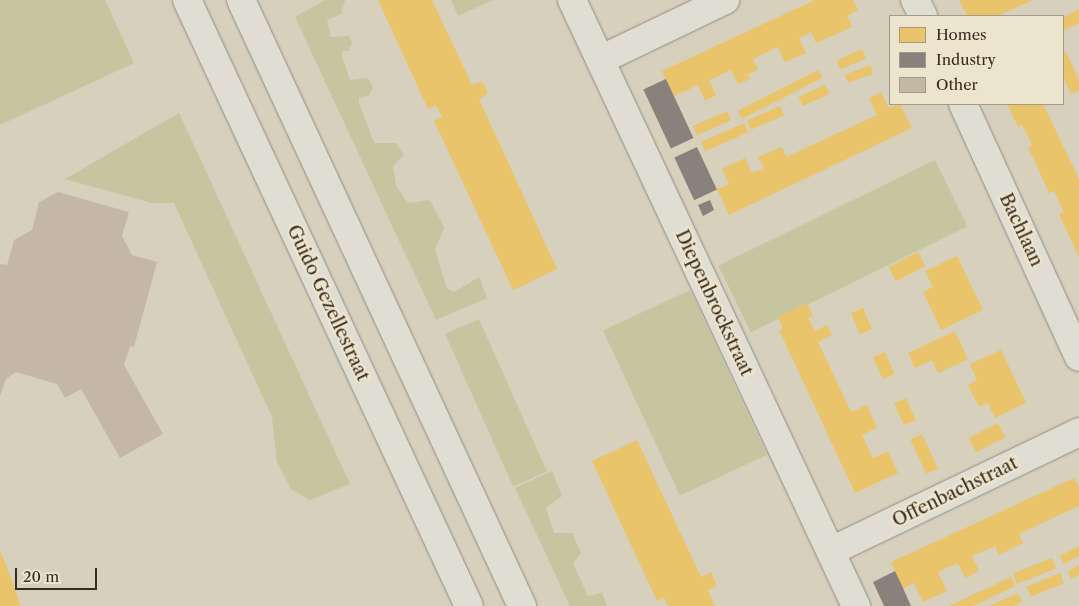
<!DOCTYPE html>
<style>
body{margin:0}
#map{position:relative;width:1079px;height:606px;overflow:hidden;background:#d6d0bc;font-family:"Libre Caslon Text",serif}
div>[style]{position:absolute}
.green>*{inset:0;background:#c5c59f;transform-origin:0 0}
.homes>*{inset:0;background:#e9c46a;transform-origin:0 0}
.industry>*{inset:0;background:#8a817c;transform-origin:0 0}
.building>*{inset:0;background:#c5b7a6}
.roads{filter:drop-shadow(0 0 1px #918c80) drop-shadow(0 0 1px #918c80)}
.street>*{height:28px;margin:-14px;padding:0 14px;transform-origin:14px;border-radius:14px;background:#e0ddd2}
.secondary>*{height:28px;margin:-14px;padding:0 14px;transform-origin:14px;border-radius:14px;background:#e0ddd2}
span{translate:-50% -50%;white-space:nowrap;text-align:center;line-height:1.15;-webkit-text-stroke:5px #ece4cc;paint-order:stroke}
.street-label{font-size:18px;color:#392b21}
.legend{position:absolute;left:889px;top:15px;width:175px;height:90px;box-sizing:border-box;background:#ece4cc;border:1px solid #a49a88;margin:0;padding:6px 9px;list-style:none;font-size:15px;color:#392b21}
.legend li{display:flex;align-items:center;gap:10px;height:25px}
.legend b{width:25px;border:1px solid #a49a88}
.scale{position:absolute;left:15px;top:568px;width:82px;height:22px;box-sizing:border-box;border:2px solid #392b21;border-top:0;padding-left:6px;font-size:15px;line-height:18px;white-space:nowrap;color:#392b21;-webkit-text-stroke:4px #ece4cc;paint-order:stroke}
</style>
<div id="map">
<div class="green">
<i style="clip-path:polygon(0 0,105px 0,134px 63px,0 125px)"></i>
<i style="clip-path:polygon(325px 0,345px 0,341px 14px,327px 20px,331px 37px,349px 36px,352px 43px,348px 51px,342px 51px,342px 57px,350px 80px,368px 78px,373px 87px,369px 95px,359px 98px,359px 103px,374px 143px,396px 143px,404px 155px,393px 166px,396px 186px,408px 203px,430px 200px,444px 227px,435px 250px,447px 289px,454px 292px,479px 277px,487px 298px,436px 320px,295px 17px)"></i>
<i style="clip-path:polygon(451px 0,493px 0,458px 16px)"></i>
<i style="clip-path:polygon(179px 113px,350px 484px,310px 500px,291px 489px,277px 462px,272px 417px,174px 203px,152px 203px,65px 179px)"></i>
<i style="left:935px;top:160px;width:74px;height:241px;rotate:64deg"></i>
<i style="left:690px;top:290px;width:182px;height:96px;rotate:65deg"></i>
<i style="left:479px;top:319px;width:167px;height:37px;rotate:66deg"></i>
<i style="clip-path:polygon(552px 471px,562px 496px,546px 508px,554px 533px,572px 533px,581px 553px,573px 563px,588px 596px,602px 593px,607px 606px,570px 606px,515px 488px)"></i>
</div>
<div class="homes">
<i style="clip-path:polygon(378px 0,432px 0,472px 85px,482px 81px,488px 94px,479px 99px,557px 269px,513px 290px,434px 121px,442px 117px,436px 105px,428px 109px)"></i>
<i style="clip-path:polygon(815px 0,853px 0,858px 10px,847px 16px,852px 27px,816px 43px,811px 32px,799px 38px,806px 53px,785px 62px,778px 47px,753px 59px,758px 70px,748px 74px,750px 79px,738px 84px,731px 70px,709px 80px,716px 95px,705px 101px,698px 85px,674px 96px,662px 71px)"></i>
<i style="clip-path:polygon(959px 0,1033px 0,997px 16px,967px 16px)"></i>
<i style="clip-path:polygon(1079px 9px,1079px 23px,1063px 31px,1063px 17px)"></i>
<i style="left:862px;top:49px;width:10px;height:28px;rotate:66deg"></i>
<i style="clip-path:polygon(1066px 52px,1079px 80px,1079px 90px,1071px 94px,1063px 76px,1063px 53px)"></i>
<i style="left:870px;top:65px;width:9px;height:27px;rotate:69deg"></i>
<i style="left:818px;top:70px;width:9px;height:90px;rotate:63deg"></i>
<i style="left:825px;top:85px;width:10px;height:29px;rotate:66deg"></i>
<i style="clip-path:polygon(881px 92px,889px 108px,900px 104px,912px 128px,729px 215px,717px 189px,729px 184px,722px 169px,745px 158px,752px 173px,764px 168px,758px 157px,782px 147px,786px 157px,877px 115px,869px 98px)"></i>
<i style="clip-path:polygon(1007px 104px,1043px 104px,1079px 179px,1079px 257px,1059px 214px,1064px 212px,1054px 191px,1049px 193px,1028px 147px,1032px 145px,1027px 134px,1022px 125px,1018px 127px)"></i>
<i style="left:780px;top:106px;width:10px;height:36px;rotate:66deg"></i>
<i style="left:727px;top:111px;width:10px;height:37px;rotate:66deg"></i>
<i style="left:744px;top:123px;width:10px;height:47px;rotate:66deg"></i>
<i style="left:918px;top:252px;width:16px;height:33px;rotate:63deg"></i>
<i style="clip-path:polygon(957px 256px,983px 310px,941px 330px,923px 292px,933px 287px,925px 271px)"></i>
<i style="clip-path:polygon(807px 303px,813px 316px,808px 318px,815px 331px,827px 325px,832px 335px,818px 342px,851px 412px,867px 405px,877px 428px,862px 435px,873px 458px,888px 451px,898px 473px,855px 493px,779px 330px,783px 329px,778px 317px)"></i>
<i style="left:863px;top:308px;width:23px;height:13px;rotate:67deg"></i>
<i style="clip-path:polygon(955px 331px,968px 359px,938px 373px,932px 360px,915px 368px,908px 353px)"></i>
<i style="clip-path:polygon(1001px 350px,1026px 403px,995px 418px,988px 403px,979px 407px,968px 385px,977px 380px,970px 364px)"></i>
<i style="left:885px;top:352px;width:24px;height:13px;rotate:66deg"></i>
<i style="left:906px;top:398px;width:24px;height:13px;rotate:66deg"></i>
<i style="left:998px;top:423px;width:16px;height:33px;rotate:63deg"></i>
<i style="left:922px;top:434px;width:38px;height:13px;rotate:65deg"></i>
<i style="clip-path:polygon(637px 440px,701px 577px,711px 572px,717px 586px,708px 590px,715px 606px,668px 606px,664px 597px,657px 601px,592px 461px)"></i>
<i style="clip-path:polygon(1074px 478px,1079px 487px,1079px 506px,1019px 534px,1023px 543px,999px 555px,995px 546px,972px 556px,979px 571px,965px 578px,958px 563px,938px 572px,947px 591px,923px 602px,914px 583px,903px 589px,891px 562px)"></i>
<i style="clip-path:polygon(1079px 546px,1079px 556px,1064px 564px,1060px 556px)"></i>
<i style="clip-path:polygon(0 550px,8px 570px,21px 606px,0 606px)"></i>
<i style="left:1052px;top:558px;width:11px;height:42px;rotate:68deg"></i>
<i style="clip-path:polygon(1079px 565px,1079px 575px,1071px 579px,1068px 571px)"></i>
<i style="left:1060px;top:573px;width:11px;height:36px;rotate:68deg"></i>
<i style="clip-path:polygon(1011px 577px,1015px 586px,974px 606px,949px 606px)"></i>
<i style="clip-path:polygon(1018px 593px,1022px 602px,1014px 606px,989px 606px)"></i>
</div>
<div class="industry">
<i style="left:666px;top:79px;width:65px;height:25px;rotate:65deg"></i>
<i style="left:697px;top:147px;width:47px;height:25px;rotate:65deg"></i>
<i style="clip-path:polygon(710px 200px,714px 210px,703px 216px,698px 205px)"></i>
<i style="clip-path:polygon(895px 571px,903px 588px,911px 606px,884px 606px,873px 582px)"></i>
</div>
<div class="building">
<i style="clip-path:polygon(58px 192px,129px 212px,122px 236px,132px 255px,157px 262px,134px 347px,130px 346px,124px 365px,163px 434px,120px 458px,81px 389px,65px 398px,57px 384px,16px 372px,6px 379px,0 396px,0 264px,7px 265px,14px 240px,32px 230px,39px 202px)"></i>
</div>
<div class="roads">
<div class="street">
<i style="left:572px;top:0;width:669px;rotate:64.89deg"></i>
<i style="left:915px;top:0;width:18px;rotate:63deg"></i>
<i style="left:600px;top:60px;width:139px;rotate:-25.6deg"></i>
<i style="left:963px;top:104px;width:278px;rotate:65.4deg"></i>
<i style="left:831px;top:551px;width:275px;rotate:-25.6deg"></i>
</div>
<div class="secondary">
<i style="left:187px;top:0;width:668px;rotate:65.05deg"></i>
<i style="left:241px;top:0;width:668px;rotate:65.12deg"></i>
</div>
</div>
<div class="street-label">
<span style="left:1021px;top:230px;rotate:65deg">Bachlaan</span>
<span style="left:328px;top:303px;rotate:65deg">Guido Gezellestraat</span>
<span style="left:714px;top:303px;rotate:65deg">Diepenbrockstraat</span>
<span style="left:955px;top:492px;rotate:-26deg">Offenbachstraat</span>
</div>
<ul class="legend">
<li><b style="height:14px;background:#e9c46a"></b>Homes</li>
<li><b style="height:14px;background:#8a817c"></b>Industry</li>
<li><b style="height:14px;background:#c5b7a6"></b>Other</li>
</ul>
<div class="scale">20 m</div>
</div>
